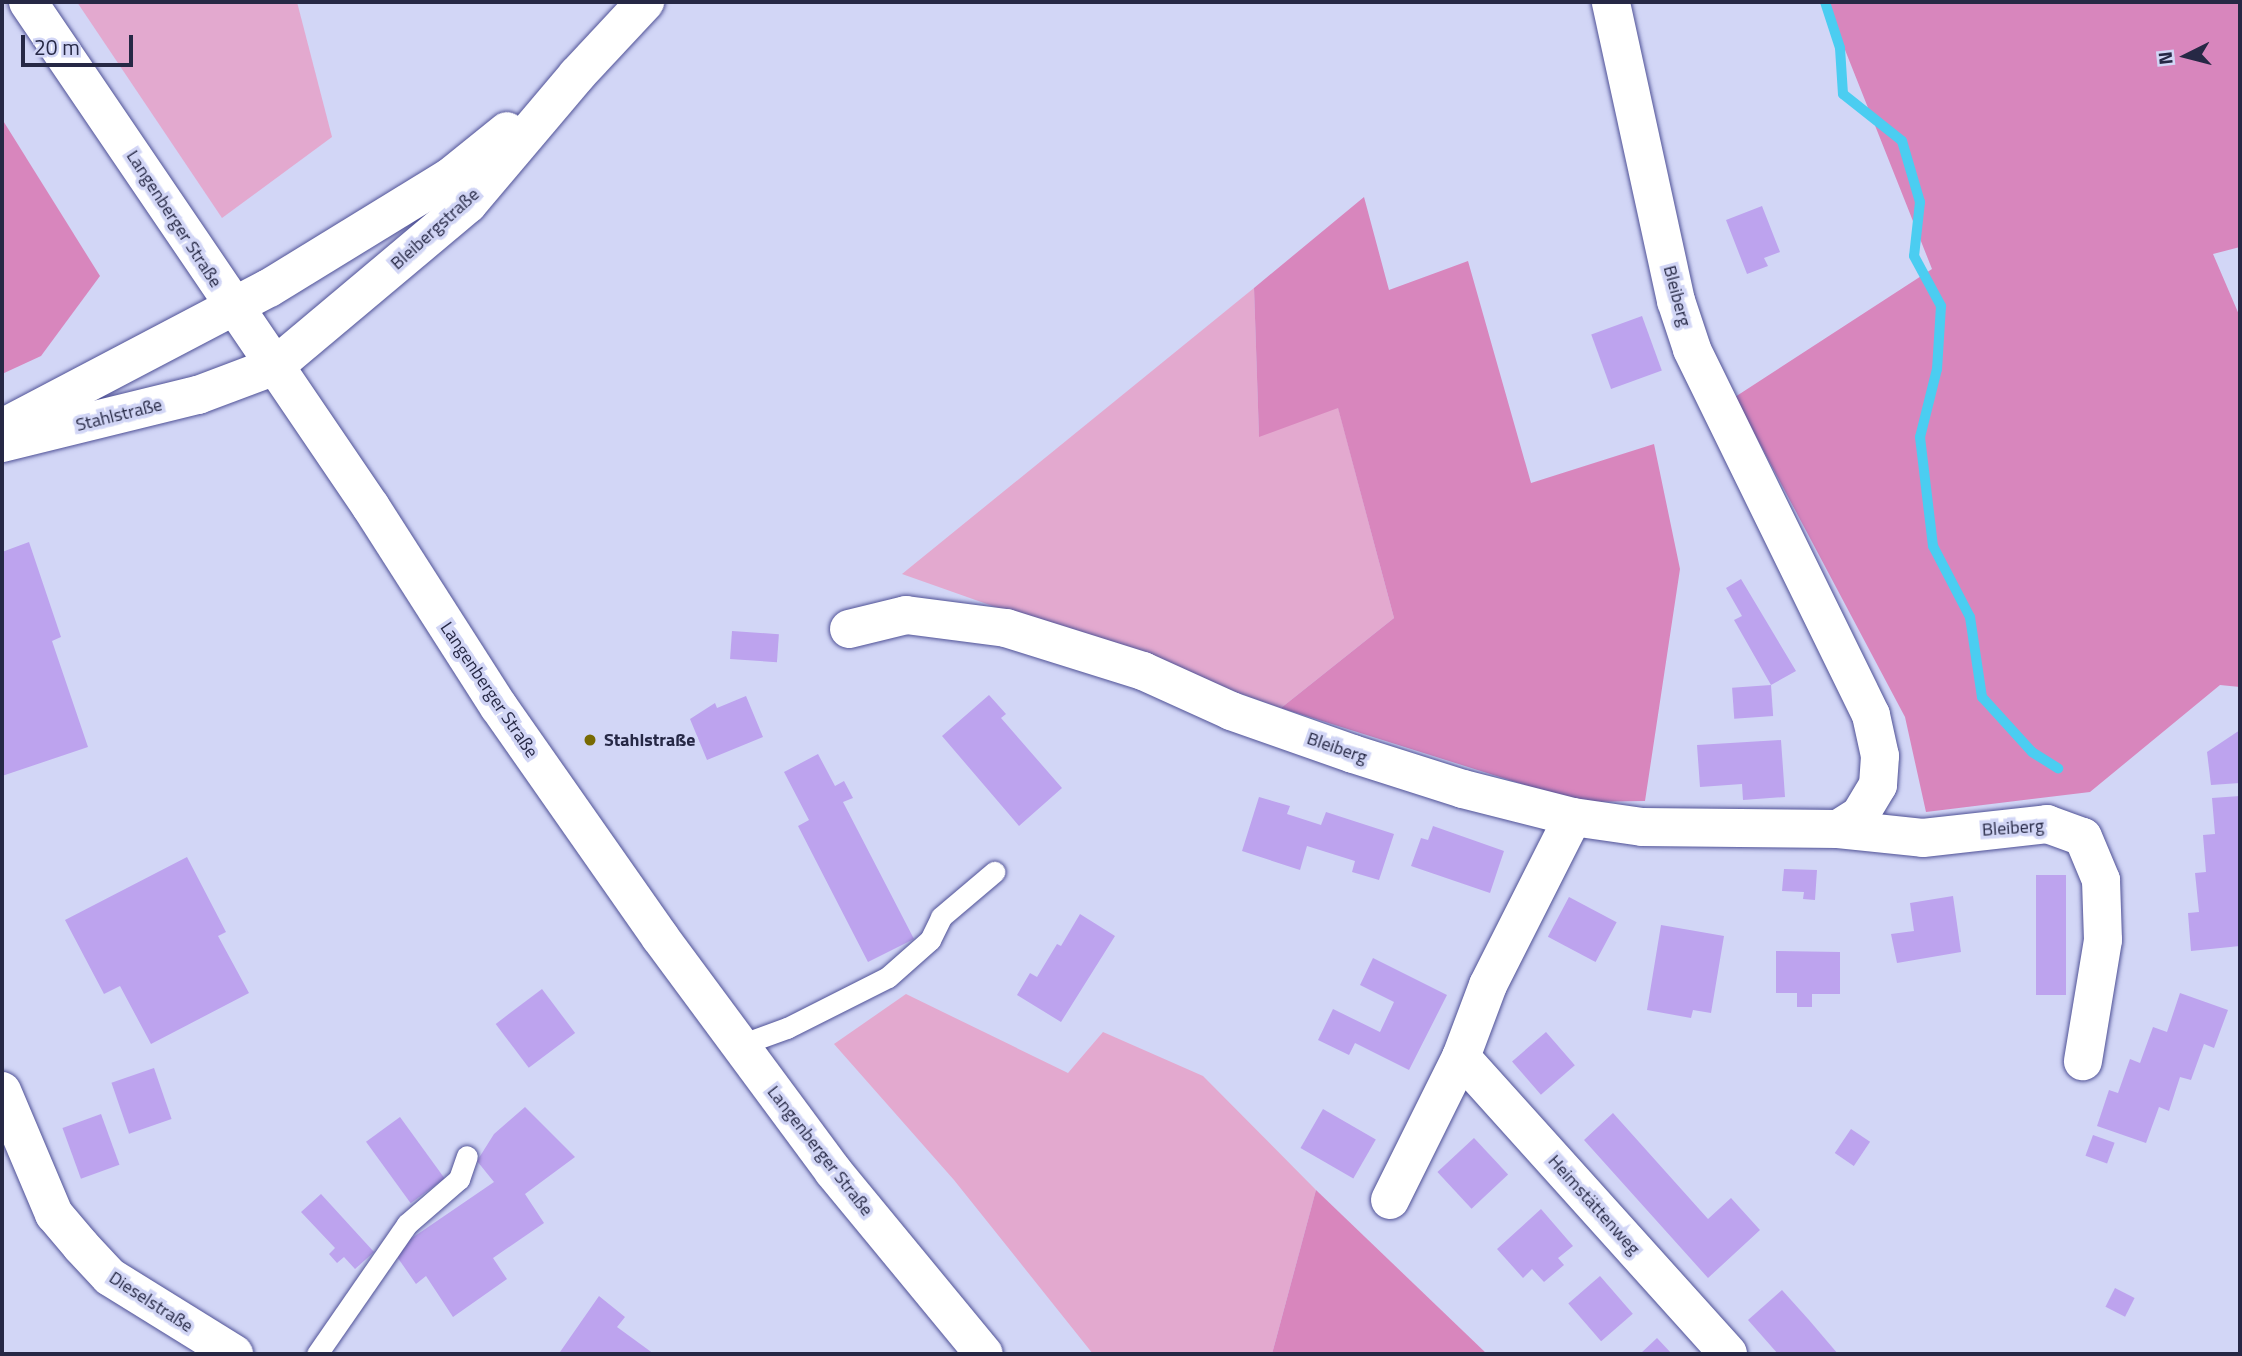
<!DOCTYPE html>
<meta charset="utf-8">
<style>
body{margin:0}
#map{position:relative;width:2242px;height:1356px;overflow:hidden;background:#d2d6f6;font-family:"Titillium Web",sans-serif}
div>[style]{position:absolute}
.green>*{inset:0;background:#e3a9cf}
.forest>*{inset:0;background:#d886bd}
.stream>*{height:10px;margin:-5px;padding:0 5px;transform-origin:5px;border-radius:5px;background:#4bcdf1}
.building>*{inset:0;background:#bda3ee;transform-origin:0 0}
.roads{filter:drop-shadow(0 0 2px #4f5196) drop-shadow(0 0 2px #4f5196)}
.service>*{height:21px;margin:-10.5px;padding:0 10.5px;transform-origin:10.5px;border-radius:10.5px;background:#fff}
.minor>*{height:38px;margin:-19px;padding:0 19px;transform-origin:19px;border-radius:19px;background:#fff}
.tertiary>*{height:38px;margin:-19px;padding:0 19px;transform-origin:19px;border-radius:19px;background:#fff}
.secondary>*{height:38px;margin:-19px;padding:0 19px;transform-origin:19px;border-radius:19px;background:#fff}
.dots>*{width:19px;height:19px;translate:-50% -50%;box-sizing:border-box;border:4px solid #d2d6f6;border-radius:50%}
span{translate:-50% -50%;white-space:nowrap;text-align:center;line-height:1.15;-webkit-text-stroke:7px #d2d6f6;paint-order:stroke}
.street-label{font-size:18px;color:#262845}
.poi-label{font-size:18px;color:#262845;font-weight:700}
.left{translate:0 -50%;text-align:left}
.frame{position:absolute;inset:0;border:4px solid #262845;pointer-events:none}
.north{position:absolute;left:2151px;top:21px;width:70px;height:70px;-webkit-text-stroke:5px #d2d6f6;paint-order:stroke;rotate:264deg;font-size:19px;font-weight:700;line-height:28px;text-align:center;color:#262845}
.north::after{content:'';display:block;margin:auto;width:24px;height:32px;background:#262845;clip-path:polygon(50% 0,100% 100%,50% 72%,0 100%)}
.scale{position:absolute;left:21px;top:35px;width:112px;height:32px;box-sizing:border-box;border:4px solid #262845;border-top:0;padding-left:9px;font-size:21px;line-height:24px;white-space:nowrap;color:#262845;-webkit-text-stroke:5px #d2d6f6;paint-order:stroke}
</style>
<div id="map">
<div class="green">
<i style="clip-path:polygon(77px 2px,297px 2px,332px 137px,222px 218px)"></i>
<i style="clip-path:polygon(1254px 288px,1259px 436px,1338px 407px,1394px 618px,1281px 708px,902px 574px)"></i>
<i style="clip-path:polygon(906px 994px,1068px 1073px,1103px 1032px,1203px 1076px,1316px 1190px,1272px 1354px,1093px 1354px,954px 1180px,834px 1044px)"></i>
</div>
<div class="forest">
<i style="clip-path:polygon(1826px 2px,2240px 2px,2240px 247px,2213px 254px,2240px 317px,2240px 687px,2220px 685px,2090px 792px,1926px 812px,1905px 717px,1735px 397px,1932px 269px)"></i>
<i style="clip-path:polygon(2px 119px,100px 276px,41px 356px,2px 374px)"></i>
<i style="clip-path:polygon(1364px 197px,1389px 290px,1468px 261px,1531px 483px,1654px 444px,1680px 569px,1645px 801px,1579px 802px,1281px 708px,1394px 618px,1338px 408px,1259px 437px,1254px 288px)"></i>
<i style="clip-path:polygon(1316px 1190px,1487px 1354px,1272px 1354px)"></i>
</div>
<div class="stream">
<i style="left:1825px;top:2px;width:48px;rotate:71.9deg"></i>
<i style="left:1840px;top:48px;width:46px;rotate:86.3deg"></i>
<i style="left:1843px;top:94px;width:75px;rotate:38.5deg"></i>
<i style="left:1902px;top:141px;width:64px;rotate:73.6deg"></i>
<i style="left:1920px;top:202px;width:54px;rotate:96.3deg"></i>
<i style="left:1914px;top:256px;width:57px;rotate:61.6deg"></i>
<i style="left:1941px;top:306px;width:63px;rotate:93.6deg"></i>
<i style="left:1937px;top:369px;width:70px;rotate:104deg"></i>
<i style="left:1920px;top:437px;width:110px;rotate:83.2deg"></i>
<i style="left:1933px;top:546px;width:80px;rotate:62.5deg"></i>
<i style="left:1970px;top:617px;width:81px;rotate:81.5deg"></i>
<i style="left:1982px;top:697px;width:74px;rotate:47.7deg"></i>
<i style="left:2032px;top:752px;width:31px;rotate:32deg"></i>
</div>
<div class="building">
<i style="clip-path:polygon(1762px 206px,1780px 252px,1764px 258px,1768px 266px,1747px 274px,1726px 220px)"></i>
<i style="left:1642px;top:316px;width:58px;height:54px;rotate:70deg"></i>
<i style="clip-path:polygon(29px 542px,61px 637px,52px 641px,88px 747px,2px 776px,2px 552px)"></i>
<i style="clip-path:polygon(1741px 579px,1796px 671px,1771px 685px,1734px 620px,1742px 616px,1726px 588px)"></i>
<i style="left:732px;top:631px;width:47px;height:28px;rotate:4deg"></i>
<i style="left:1771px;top:685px;width:31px;height:39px;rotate:86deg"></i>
<i style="clip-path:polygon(989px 695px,1006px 714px,1001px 718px,1062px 788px,1019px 826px,942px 736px)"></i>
<i style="clip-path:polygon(746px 696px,763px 737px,707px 760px,690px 719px,715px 703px,717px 708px)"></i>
<i style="clip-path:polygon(2240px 730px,2240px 783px,2211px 785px,2207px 752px)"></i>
<i style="clip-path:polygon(1781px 740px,1785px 797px,1743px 800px,1742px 784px,1700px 787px,1697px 745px)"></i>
<i style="clip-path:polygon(818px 754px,835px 786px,844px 781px,853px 798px,843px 802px,914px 939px,868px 962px,798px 826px,809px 820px,784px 772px)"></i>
<i style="clip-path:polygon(2240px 796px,2240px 946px,2191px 951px,2188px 913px,2199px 912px,2195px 873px,2206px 872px,2203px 835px,2215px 834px,2212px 798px)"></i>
<i style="clip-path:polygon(1259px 797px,1290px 806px,1287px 814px,1321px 825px,1326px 812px,1394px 834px,1379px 880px,1352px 872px,1355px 861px,1307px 846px,1300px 870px,1242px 851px)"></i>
<i style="clip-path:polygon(1433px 826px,1504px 851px,1490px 893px,1411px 866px,1421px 838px,1428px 840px)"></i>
<i style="clip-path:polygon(187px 857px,226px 932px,218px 936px,249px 993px,151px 1044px,120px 986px,104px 994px,65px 920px)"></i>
<i style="clip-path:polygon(1784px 869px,1817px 870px,1815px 900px,1803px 899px,1804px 892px,1782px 891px)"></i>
<i style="left:2036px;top:875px;width:30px;height:120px"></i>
<i style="clip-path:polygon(1953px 896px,1961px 952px,1897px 963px,1891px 934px,1914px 931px,1910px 903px)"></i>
<i style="left:1569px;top:897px;width:54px;height:45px;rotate:28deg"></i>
<i style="clip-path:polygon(1080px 914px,1115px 936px,1061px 1022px,1017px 995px,1030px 973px,1037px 977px,1057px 944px,1061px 946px)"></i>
<i style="clip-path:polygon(1661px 925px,1724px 936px,1711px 1013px,1693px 1010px,1691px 1018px,1647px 1010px)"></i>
<i style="clip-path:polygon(1776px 951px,1840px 952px,1840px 994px,1812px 994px,1812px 1007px,1797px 1007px,1797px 993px,1776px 993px)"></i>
<i style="clip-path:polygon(1373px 958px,1447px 995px,1409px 1070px,1355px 1043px,1349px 1055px,1318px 1040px,1333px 1009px,1380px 1032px,1394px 1002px,1360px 985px)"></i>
<i style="left:542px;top:989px;width:55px;height:58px;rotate:53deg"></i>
<i style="clip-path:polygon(2180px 993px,2228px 1010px,2214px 1048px,2204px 1044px,2191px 1080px,2180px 1077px,2169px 1111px,2159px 1107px,2146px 1143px,2097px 1126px,2109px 1090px,2118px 1093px,2130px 1059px,2140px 1063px,2153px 1027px,2167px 1032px)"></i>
<i style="left:1546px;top:1032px;width:44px;height:45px;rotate:49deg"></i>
<i style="left:154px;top:1068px;width:54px;height:45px;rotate:71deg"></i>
<i style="clip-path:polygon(525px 1107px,575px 1157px,525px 1194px,544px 1223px,493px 1258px,507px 1279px,453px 1317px,426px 1276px,416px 1284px,393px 1251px,494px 1182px,477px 1161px,494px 1134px)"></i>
<i style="left:1323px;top:1109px;width:61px;height:45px;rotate:30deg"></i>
<i style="clip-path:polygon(1613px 1113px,1708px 1219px,1731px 1198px,1760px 1230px,1708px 1278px,1584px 1140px)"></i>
<i style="left:101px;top:1114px;width:54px;height:41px;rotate:70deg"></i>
<i style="left:400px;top:1117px;width:76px;height:42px;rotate:54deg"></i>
<i style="left:1851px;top:1129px;width:23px;height:29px;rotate:34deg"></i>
<i style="left:2093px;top:1135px;width:23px;height:22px;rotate:20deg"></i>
<i style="left:1474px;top:1138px;width:50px;height:50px;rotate:47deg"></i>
<i style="clip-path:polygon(321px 1194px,374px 1252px,355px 1269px,344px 1257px,337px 1263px,329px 1254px,335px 1248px,301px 1212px)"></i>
<i style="clip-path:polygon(1541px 1209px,1573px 1246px,1558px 1258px,1564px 1265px,1544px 1282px,1532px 1269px,1523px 1278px,1497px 1249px)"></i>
<i style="left:1600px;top:1276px;width:50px;height:42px;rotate:49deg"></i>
<i style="left:2115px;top:1288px;width:22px;height:21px;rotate:27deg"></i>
<i style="clip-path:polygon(1782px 1290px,1809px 1320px,1838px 1354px,1778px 1354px,1748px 1320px)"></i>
<i style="clip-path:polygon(599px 1296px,625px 1317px,617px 1327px,654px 1354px,560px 1352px)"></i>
<i style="clip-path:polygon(1657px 1338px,1672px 1354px,1640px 1354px)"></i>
</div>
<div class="roads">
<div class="service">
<i style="left:740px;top:1045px;width:50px;rotate:-19.9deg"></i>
<i style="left:787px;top:1028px;width:113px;rotate:-26.8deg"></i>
<i style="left:888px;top:977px;width:56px;rotate:-41.4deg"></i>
<i style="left:930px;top:940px;width:25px;rotate:-64deg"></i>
<i style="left:941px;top:917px;width:70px;rotate:-40.3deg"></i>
<i style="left:317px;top:1354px;width:158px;rotate:-55.3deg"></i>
<i style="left:407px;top:1224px;width:69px;rotate:-40.9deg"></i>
<i style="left:459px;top:1179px;width:24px;rotate:-71deg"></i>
</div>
<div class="minor">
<i style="left:849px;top:629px;width:59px;rotate:-13.8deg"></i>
<i style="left:906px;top:615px;width:101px;rotate:7.4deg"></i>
<i style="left:1006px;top:628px;width:144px;rotate:17.4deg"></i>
<i style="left:1143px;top:671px;width:97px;rotate:24.4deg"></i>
<i style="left:1231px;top:711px;width:129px;rotate:19.4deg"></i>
<i style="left:1353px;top:754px;width:115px;rotate:17.7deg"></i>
<i style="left:1463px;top:789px;width:114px;rotate:14.3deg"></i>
<i style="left:1573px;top:817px;width:70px;rotate:8.2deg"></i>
<i style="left:1642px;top:827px;width:196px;rotate:0.6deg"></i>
<i style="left:1838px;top:829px;width:26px;rotate:-32deg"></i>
<i style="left:1860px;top:815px;width:35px;rotate:-59deg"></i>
<i style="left:1878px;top:785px;width:29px;rotate:-86deg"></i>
<i style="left:1880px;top:756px;width:42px;rotate:-102.4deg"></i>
<i style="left:1871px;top:715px;width:407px;rotate:-116.1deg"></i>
<i style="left:1692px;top:349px;width:51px;rotate:-108.4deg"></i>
<i style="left:1676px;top:301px;width:306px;rotate:-102.3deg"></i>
<i style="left:1838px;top:829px;width:85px;rotate:6deg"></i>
<i style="left:1923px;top:838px;width:125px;rotate:-6.4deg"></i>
<i style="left:2047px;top:824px;width:38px;rotate:20deg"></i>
<i style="left:2083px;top:837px;width:47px;rotate:67.3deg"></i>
<i style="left:2101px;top:880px;width:60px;rotate:88.1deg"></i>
<i style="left:2103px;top:940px;width:123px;rotate:99.4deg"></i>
<i style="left:1461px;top:1057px;width:399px;rotate:48deg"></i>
<i style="left:2px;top:1091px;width:134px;rotate:67.1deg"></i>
<i style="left:54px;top:1214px;width:42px;rotate:49.8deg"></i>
<i style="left:81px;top:1246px;width:42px;rotate:46.9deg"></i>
<i style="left:110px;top:1277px;width:146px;rotate:31.8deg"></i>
<i style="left:1390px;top:1200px;width:160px;rotate:-63.6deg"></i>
<i style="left:1461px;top:1057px;width:77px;rotate:-69.4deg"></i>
<i style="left:1488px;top:985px;width:188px;rotate:-63.2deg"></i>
</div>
<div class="tertiary">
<i style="left:2px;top:428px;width:301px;rotate:-27.7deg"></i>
<i style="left:269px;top:288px;width:212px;rotate:-31.5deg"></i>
<i style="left:450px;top:177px;width:73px;rotate:-38.9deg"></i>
<i style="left:2px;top:443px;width:202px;rotate:-13.8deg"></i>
<i style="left:198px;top:395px;width:82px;rotate:-20.6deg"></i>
<i style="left:275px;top:366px;width:252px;rotate:-40deg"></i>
<i style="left:468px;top:204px;width:169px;rotate:-49.8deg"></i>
<i style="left:577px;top:75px;width:100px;rotate:-47deg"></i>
</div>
<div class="secondary">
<i style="left:28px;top:2px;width:610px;rotate:55.82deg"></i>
<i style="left:371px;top:507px;width:237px;rotate:57.4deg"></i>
<i style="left:499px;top:707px;width:281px;rotate:55deg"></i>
<i style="left:660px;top:937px;width:291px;rotate:53.5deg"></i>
<i style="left:833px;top:1171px;width:237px;rotate:50.5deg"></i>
</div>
</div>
<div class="dots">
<i style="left:590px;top:740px;background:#786a02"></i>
</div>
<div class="street-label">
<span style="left:174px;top:219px;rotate:57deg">Langenberger Straße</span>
<span style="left:435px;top:229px;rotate:-42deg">Bleibergstraße</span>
<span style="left:1677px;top:296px;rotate:75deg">Bleiberg</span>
<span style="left:119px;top:415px;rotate:-14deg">Stahlstraße</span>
<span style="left:489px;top:690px;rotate:56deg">Langenberger Straße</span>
<span style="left:1337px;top:748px;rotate:19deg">Bleiberg</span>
<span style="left:2013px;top:828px;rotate:-4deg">Bleiberg</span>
<span style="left:820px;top:1151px;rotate:52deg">Langenberger Straße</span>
<span style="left:1594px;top:1205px;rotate:48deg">Heimstättenweg</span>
<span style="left:151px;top:1302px;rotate:33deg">Dieselstraße</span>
</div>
<div class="poi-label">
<span class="left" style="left:604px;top:740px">Stahlstraße</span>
</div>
<div class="frame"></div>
<div class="north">N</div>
<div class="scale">20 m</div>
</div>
